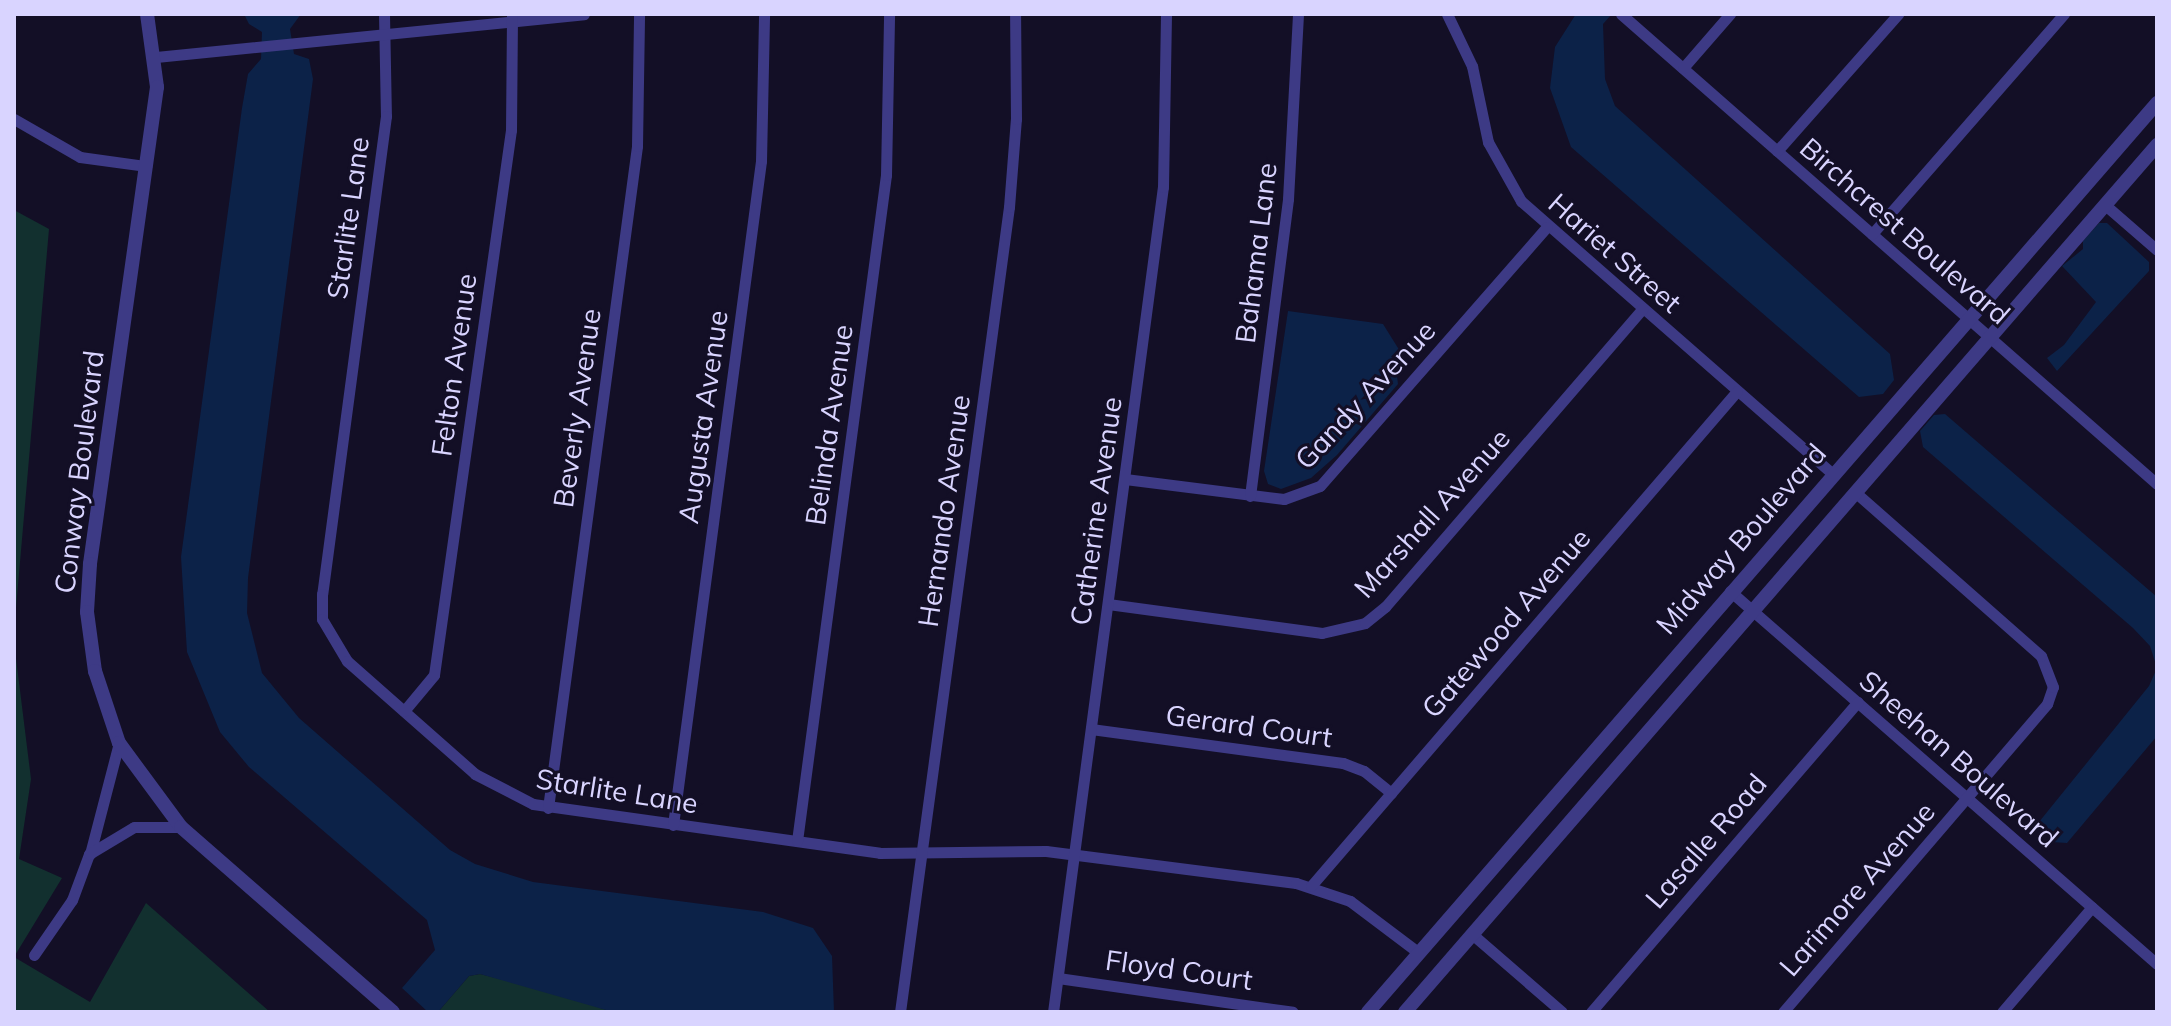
<!DOCTYPE html>
<style>
body{margin:0}
#map{position:relative;width:2171px;height:1026px;overflow:hidden;background:#130f26;font-family:Mulish,sans-serif}
div>[style]{position:absolute}
.green>*{inset:0;background:#12302f}
.water>*{inset:0;background:#0c2248}
.minor>*{height:11px;margin:-5.5px;padding:0 5.5px;transform-origin:5.5px;border-radius:5.5px;background:#3d3a85}
.tertiary>*{height:14px;margin:-7px;padding:0 7px;transform-origin:7px;border-radius:7px;background:#3d3a85}
span{translate:-50% -50%;white-space:nowrap;text-align:center;line-height:1.15;-webkit-text-stroke:6px #130f26;paint-order:stroke}
.street-label{font-size:28px;color:#d9d4ff}
.frame{position:absolute;inset:0;border:16px solid #d9d4ff;pointer-events:none}
</style>
<div id="map">
<div class="green">
<i style="clip-path:polygon(14px 210px,49px 229px,14px 631px)"></i>
<i style="clip-path:polygon(14px 642px,31px 779px,19px 859px,62px 878px,14px 957px)"></i>
<i style="clip-path:polygon(146px 903px,270px 1012px,14px 1012px,14px 957px,90px 1002px)"></i>
<i style="clip-path:polygon(480px 974px,551px 992px,613px 1012px,438px 1012px,469px 976px)"></i>
</div>
<div class="water">
<i style="clip-path:polygon(244px 14px,301px 14px,290px 29px,294px 54px,309px 59px,313px 79px,248px 578px,247px 613px,262px 673px,299px 718px,450px 850px,475px 864px,533px 882px,763px 912px,813px 928px,832px 956px,834px 1012px,613px 1012px,480px 974px,469px 976px,438px 1012px,428px 1012px,402px 988px,435px 950px,427px 920px,249px 767px,220px 732px,187px 652px,181px 557px,242px 108px,248px 74px,261px 59px,262px 32px,249px 24px)"></i>
<i style="clip-path:polygon(1612px 14px,1603px 24px,1605px 79px,1615px 106px,1890px 354px,1894px 380px,1883px 394px,1859px 397px,1571px 147px,1550px 88px,1555px 47px,1576px 14px)"></i>
<i style="clip-path:polygon(2099px 223px,2107px 223px,2149px 262px,2149px 271px,2057px 371px,2047px 358px,2064px 345px,2096px 302px,2062px 266px,2083px 249px,2083px 241px)"></i>
<i style="clip-path:polygon(1288px 311px,1383px 324px,1403px 356px,1396px 368px,1398px 384px,1337px 455px,1311px 478px,1281px 489px,1268px 484px,1264px 471px)"></i>
<i style="clip-path:polygon(1945px 414px,2157px 597px,2157px 736px,2067px 843px,2052px 842px,2039px 822px,2149px 686px,2157px 668px,2150px 646px,2133px 628px,1923px 447px,1920px 431px,1934px 415px)"></i>
</div>
<div class="minor">
<i style="left:384px;top:14px;width:102px;rotate:88.9deg"></i>
<i style="left:386px;top:116px;width:482px;rotate:97.6deg"></i>
<i style="left:322px;top:594px;width:25px;rotate:90deg"></i>
<i style="left:322px;top:619px;width:49px;rotate:59.2deg"></i>
<i style="left:347px;top:661px;width:171px;rotate:41.4deg"></i>
<i style="left:475px;top:774px;width:65px;rotate:27.3deg"></i>
<i style="left:533px;top:804px;width:350px;rotate:8deg"></i>
<i style="left:880px;top:853px;width:166px;rotate:-0.7deg"></i>
<i style="left:1046px;top:851px;width:252px;rotate:7.3deg"></i>
<i style="left:1296px;top:883px;width:57px;rotate:18.4deg"></i>
<i style="left:1350px;top:901px;width:86px;rotate:37deg"></i>
<i style="left:1447px;top:14px;width:58px;rotate:64.3deg"></i>
<i style="left:1472px;top:66px;width:78px;rotate:78.1deg"></i>
<i style="left:1488px;top:142px;width:68px;rotate:60.8deg"></i>
<i style="left:1521px;top:201px;width:413px;rotate:41.2deg"></i>
<i style="left:1621px;top:14px;width:713px;rotate:41.25deg"></i>
<i style="left:156px;top:57px;width:430px;rotate:-5.7deg"></i>
<i style="left:1683px;top:68px;width:72px;rotate:-49deg"></i>
<i style="left:14px;top:119px;width:76px;rotate:29.9deg"></i>
<i style="left:80px;top:157px;width:67px;rotate:7.8deg"></i>
<i style="left:1777px;top:151px;width:183px;rotate:-48.5deg"></i>
<i style="left:2104px;top:204px;width:70px;rotate:41deg"></i>
<i style="left:1872px;top:234px;width:292px;rotate:-48.9deg"></i>
<i style="left:1125px;top:479px;width:160px;rotate:7.2deg"></i>
<i style="left:1284px;top:499px;width:38px;rotate:-20deg"></i>
<i style="left:1320px;top:486px;width:344px;rotate:-48.8deg"></i>
<i style="left:1250px;top:496px;width:299px;rotate:-82.7deg"></i>
<i style="left:1288px;top:199px;width:185px;rotate:-86.9deg"></i>
<i style="left:1730px;top:591px;width:567px;rotate:41.14deg"></i>
<i style="left:1108px;top:604px;width:216px;rotate:7.7deg"></i>
<i style="left:1322px;top:633px;width:44px;rotate:-13.1deg"></i>
<i style="left:1365px;top:623px;width:26px;rotate:-39deg"></i>
<i style="left:1385px;top:607px;width:394px;rotate:-49.2deg"></i>
<i style="left:404px;top:711px;width:47px;rotate:-50.2deg"></i>
<i style="left:434px;top:675px;width:550px;rotate:-81.96deg"></i>
<i style="left:511px;top:130px;width:116px;rotate:-89.5deg"></i>
<i style="left:1091px;top:729px;width:254px;rotate:7.7deg"></i>
<i style="left:1343px;top:763px;width:22px;rotate:21deg"></i>
<i style="left:1364px;top:771px;width:35px;rotate:39deg"></i>
<i style="left:548px;top:808px;width:668px;rotate:-82.34deg"></i>
<i style="left:637px;top:146px;width:132px;rotate:-89.1deg"></i>
<i style="left:673px;top:825px;width:670px;rotate:-82.45deg"></i>
<i style="left:761px;top:161px;width:147px;rotate:-88.8deg"></i>
<i style="left:797px;top:841px;width:672px;rotate:-82.39deg"></i>
<i style="left:886px;top:175px;width:161px;rotate:-88.9deg"></i>
<i style="left:90px;top:854px;width:115px;rotate:-75.4deg"></i>
<i style="left:1311px;top:886px;width:653px;rotate:-49.28deg"></i>
<i style="left:1472px;top:934px;width:119px;rotate:40.9deg"></i>
<i style="left:34px;top:955px;width:67px;rotate:-55.4deg"></i>
<i style="left:72px;top:900px;width:49px;rotate:-69.7deg"></i>
<i style="left:89px;top:854px;width:52px;rotate:-31deg"></i>
<i style="left:134px;top:827px;width:47px"></i>
<i style="left:1058px;top:978px;width:237px;rotate:8.2deg"></i>
<i style="left:900px;top:1012px;width:812px;rotate:-82.29deg"></i>
<i style="left:1009px;top:207px;width:88px;rotate:-85.5deg"></i>
<i style="left:1016px;top:119px;width:105px;rotate:-90.5deg"></i>
<i style="left:1053px;top:1012px;width:832px;rotate:-82.41deg"></i>
<i style="left:1163px;top:187px;width:173px;rotate:-89deg"></i>
<i style="left:1591px;top:1012px;width:409px;rotate:-49.3deg"></i>
<i style="left:1783px;top:1012px;width:406px;rotate:-49.4deg"></i>
<i style="left:2047px;top:704px;width:18px;rotate:-71deg"></i>
<i style="left:2053px;top:687px;width:33px;rotate:-111deg"></i>
<i style="left:2041px;top:656px;width:249px;rotate:-138.6deg"></i>
<i style="left:2002px;top:1012px;width:138px;rotate:-49.4deg"></i>
</div>
<div class="tertiary">
<i style="left:147px;top:14px;width:74px;rotate:82.2deg"></i>
<i style="left:157px;top:87px;width:482px;rotate:98deg"></i>
<i style="left:90px;top:564px;width:48px;rotate:93.6deg"></i>
<i style="left:87px;top:612px;width:60px;rotate:82.3deg"></i>
<i style="left:95px;top:671px;width:76px;rotate:71.6deg"></i>
<i style="left:119px;top:743px;width:104px;rotate:53.6deg"></i>
<i style="left:181px;top:827px;width:281px;rotate:41.1deg"></i>
<i style="left:1368px;top:1012px;width:1204px;rotate:-49.04deg"></i>
<i style="left:1405px;top:1012px;width:1148px;rotate:-49.06deg"></i>
</div>
<div class="street-label">
<span style="left:348px;top:218px;rotate:-82deg">Starlite Lane</span>
<span style="left:1905px;top:231px;rotate:41deg">Birchcrest Boulevard</span>
<span style="left:1256px;top:253px;rotate:-83deg">Bahama Lane</span>
<span style="left:1615px;top:253px;rotate:41deg">Hariet Street</span>
<span style="left:454px;top:365px;rotate:-82deg">Felton Avenue</span>
<span style="left:1365px;top:395px;rotate:-47deg">Gandy Avenue</span>
<span style="left:577px;top:408px;rotate:-82deg">Beverly Avenue</span>
<span style="left:703px;top:417px;rotate:-82deg">Augusta Avenue</span>
<span style="left:829px;top:425px;rotate:-82deg">Belinda Avenue</span>
<span style="left:79px;top:472px;rotate:-83deg">Conway Boulevard</span>
<span style="left:944px;top:511px;rotate:-82deg">Hernando Avenue</span>
<span style="left:1096px;top:511px;rotate:-82deg">Catherine Avenue</span>
<span style="left:1432px;top:513px;rotate:-48deg">Marshall Avenue</span>
<span style="left:1741px;top:539px;rotate:-49deg">Midway Boulevard</span>
<span style="left:1506px;top:623px;rotate:-49deg">Gatewood Avenue</span>
<span style="left:1249px;top:726px;rotate:8deg">Gerard Court</span>
<span style="left:1959px;top:759px;rotate:41deg">Sheehan Boulevard</span>
<span style="left:617px;top:791px;rotate:9deg">Starlite Lane</span>
<span style="left:1706px;top:841px;rotate:-49deg">Lasalle Road</span>
<span style="left:1857px;top:889px;rotate:-49deg">Larimore Avenue</span>
<span style="left:1179px;top:970px;rotate:8deg">Floyd Court</span>
</div>
<div class="frame"></div>
</div>
